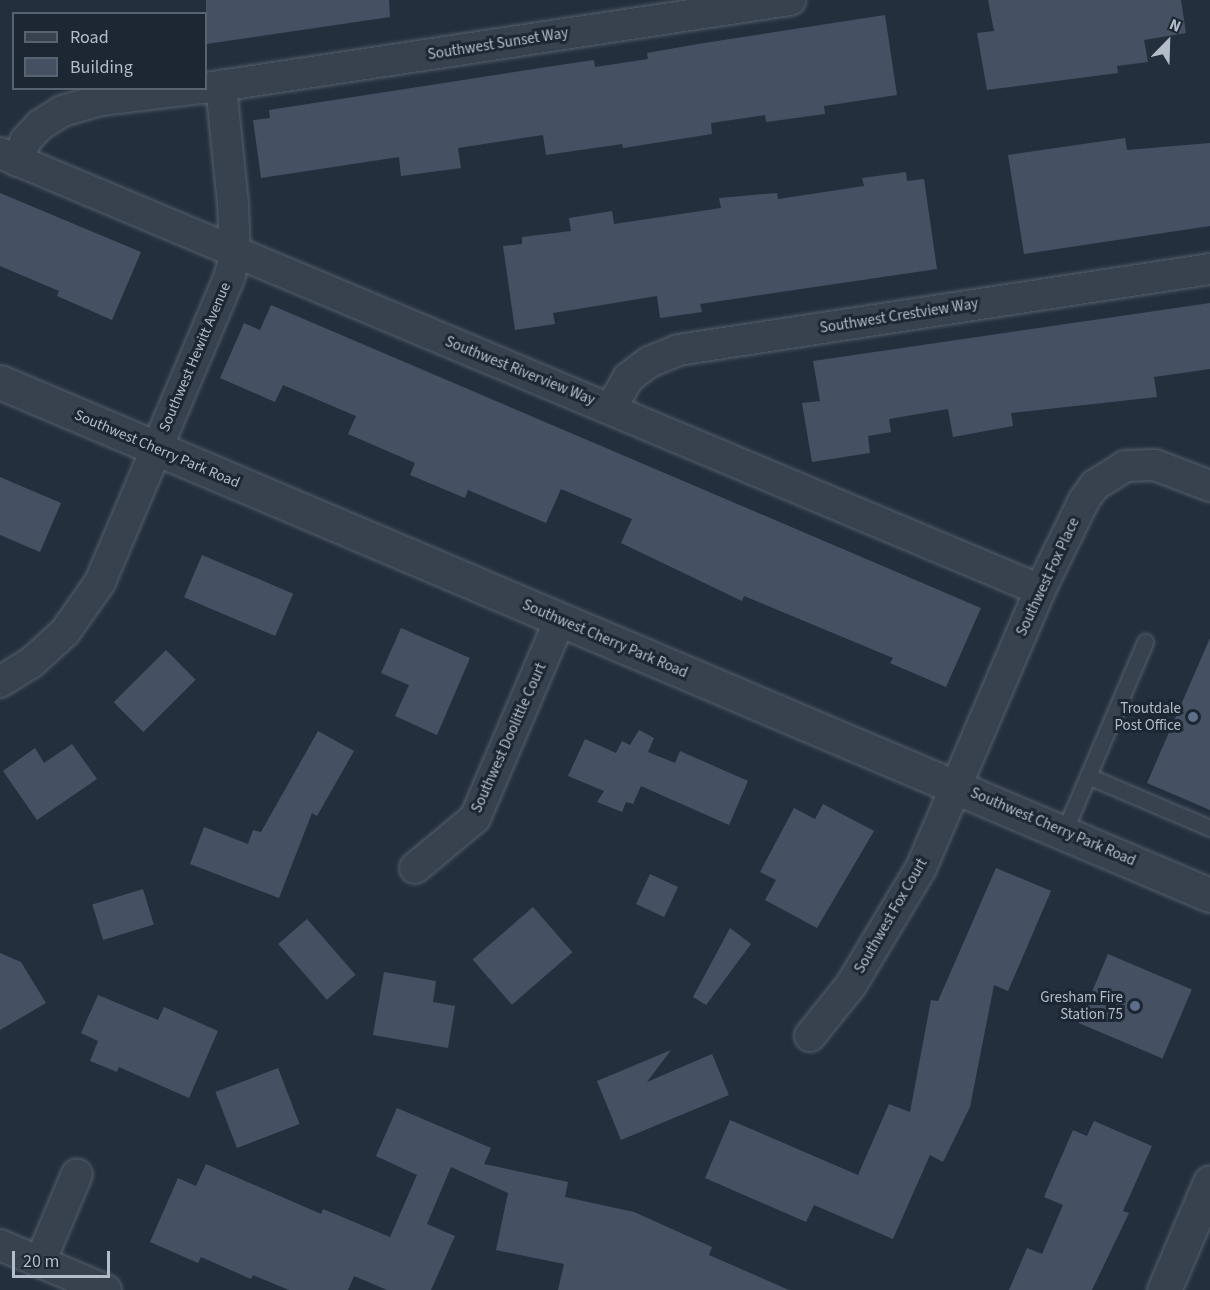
<!DOCTYPE html>
<style>
body{margin:0}
#map{position:relative;width:1210px;height:1290px;overflow:hidden;background:#242f3e;font-family:"Source Sans 3",sans-serif}
div>[style]{position:absolute}
.building>*{inset:0;background:#455162;transform-origin:0 0}
.roads{filter:drop-shadow(0 0 2px #565f6c) drop-shadow(0 0 2px #565f6c)}
.service>*{height:15px;margin:-7.5px;padding:0 7.5px;transform-origin:7.5px;border-radius:7.5px;background:#38414e}
.minor>*{height:30px;margin:-15px;padding:0 15px;transform-origin:15px;border-radius:15px;background:#38414e}
.tertiary>*{height:33px;margin:-16.5px;padding:0 16.5px;transform-origin:16.5px;border-radius:16.5px;background:#38414e}
.dots>*{width:16px;height:16px;translate:-50% -50%;box-sizing:border-box;border:3px solid #1d2633;border-radius:50%}
span{translate:-50% -50%;white-space:nowrap;text-align:center;line-height:1.15;-webkit-text-stroke:6px #1d2633;paint-order:stroke}
.street-label{font-size:15px;color:#b4bcc9}
.poi-label{font-size:15px;color:#b4bcc9}
.right{translate:-100% -50%;text-align:right}
.legend{position:absolute;left:12px;top:12px;width:195px;height:78px;box-sizing:border-box;background:#1d2633;border:2px solid #59626f;margin:0;padding:8px 10px;list-style:none;font-size:18px;color:#b4bcc9}
.legend li{display:flex;align-items:center;gap:12px;height:30px}
.legend b{width:30px;border:2px solid #59626f}
.north{position:absolute;left:1138px;top:12px;width:60px;height:60px;-webkit-text-stroke:4px #1d2633;paint-order:stroke;rotate:23deg;font-size:16px;font-weight:700;line-height:24px;text-align:center;color:#b4bcc9}
.north::after{content:'';display:block;margin:auto;width:21px;height:27px;background:#b4bcc9;clip-path:polygon(50% 0,100% 100%,50% 72%,0 100%)}
.scale{position:absolute;left:12px;top:1251px;width:98px;height:27px;box-sizing:border-box;border:3px solid #b4bcc9;border-top:0;padding-left:8px;font-size:18px;line-height:21px;white-space:nowrap;color:#b4bcc9;-webkit-text-stroke:4px #1d2633;paint-order:stroke}
</style>
<div id="map">
<div class="building">
<i style="clip-path:polygon(206px 0,389px 0,390px 17px,206px 44px)"></i>
<i style="clip-path:polygon(988px 0,1181px 0,1186px 33px,1144px 40px,1148px 62px,1117px 66px,1118px 73px,987px 90px,977px 33px,994px 31px)"></i>
<i style="clip-path:polygon(885px 15px,897px 95px,824px 106px,825px 114px,766px 122px,765px 115px,711px 123px,712px 134px,623px 148px,622px 144px,546px 155px,543px 135px,458px 148px,461px 168px,401px 176px,399px 157px,261px 178px,253px 120px,270px 118px,269px 110px,560px 65px,594px 60px,595px 67px,648px 59px,647px 53px,698px 44px)"></i>
<i style="clip-path:polygon(1125px 138px,1127px 150px,1210px 143px,1210px 226px,1024px 254px,1008px 155px)"></i>
<i style="clip-path:polygon(906px 172px,907px 181px,924px 179px,937px 269px,700px 304px,702px 312px,660px 318px,657px 296px,553px 313px,555px 324px,515px 330px,503px 246px,522px 244px,522px 237px,571px 231px,569px 218px,612px 211px,614px 224px,721px 208px,719px 198px,777px 193px,778px 199px,864px 186px,862px 178px)"></i>
<i style="clip-path:polygon(0 193px,141px 252px,112px 320px,57px 296px,59px 291px,0 266px)"></i>
<i style="clip-path:polygon(1210px 303px,1210px 369px,1154px 377px,1157px 397px,1011px 413px,1013px 426px,953px 437px,948px 409px,889px 419px,891px 432px,868px 436px,870px 453px,812px 462px,802px 403px,820px 401px,813px 361px)"></i>
<i style="clip-path:polygon(271px 305px,981px 608px,946px 687px,890px 663px,893px 658px,744px 596px,742px 601px,621px 543px,632px 519px,561px 489px,546px 523px,468px 490px,465px 498px,410px 475px,415px 463px,348px 434px,356px 416px,283px 385px,275px 402px,220px 378px,244px 323px,260px 330px)"></i>
<i style="clip-path:polygon(0 477px,61px 503px,40px 552px,0 535px)"></i>
<i style="left:202px;top:555px;width:99px;height:46px;rotate:23deg"></i>
<i style="clip-path:polygon(401px 628px,470px 658px,437px 735px,395px 716px,409px 685px,381px 673px)"></i>
<i style="clip-path:polygon(1210px 638px,1210px 810px,1147px 783px)"></i>
<i style="left:166px;top:650px;width:42px;height:74px;rotate:45deg"></i>
<i style="clip-path:polygon(639px 730px,654px 738px,648px 752px,675px 763px,680px 751px,748px 781px,729px 825px,641px 786px,633px 804px,626px 802px,622px 812px,597px 802px,604px 791px,568px 776px,585px 739px,616px 753px,622px 741px,630px 745px)"></i>
<i style="clip-path:polygon(318px 731px,354px 751px,317px 816px,312px 813px,279px 898px,190px 864px,204px 827px,248px 844px,253px 830px,261px 832px)"></i>
<i style="clip-path:polygon(72px 744px,97px 779px,37px 820px,3px 771px,35px 748px,44px 763px)"></i>
<i style="clip-path:polygon(823px 804px,874px 831px,817px 928px,765px 900px,776px 880px,760px 872px,794px 808px,815px 819px)"></i>
<i style="clip-path:polygon(996px 868px,1051px 891px,1008px 991px,994px 985px,970px 1107px,943px 1162px,930px 1155px,893px 1239px,814px 1205px,806px 1222px,705px 1178px,730px 1120px,858px 1175px,889px 1104px,910px 1112px,931px 1000px,938px 1001px)"></i>
<i style="left:650px;top:874px;width:31px;height:33px;rotate:25deg"></i>
<i style="left:143px;top:889px;width:37px;height:53px;rotate:73deg"></i>
<i style="left:533px;top:907px;width:60px;height:80px;rotate:49deg"></i>
<i style="left:307px;top:919px;width:74px;height:38px;rotate:49deg"></i>
<i style="clip-path:polygon(730px 928px,751px 944px,706px 1005px,693px 997px)"></i>
<i style="clip-path:polygon(0 953px,21px 962px,46px 1003px,0 1030px)"></i>
<i style="left:1108px;top:954px;width:91px;height:75px;rotate:23deg"></i>
<i style="clip-path:polygon(384px 972px,436px 981px,433px 1002px,455px 1006px,448px 1048px,373px 1035px)"></i>
<i style="clip-path:polygon(98px 995px,158px 1020px,164px 1007px,218px 1031px,189px 1098px,119px 1067px,117px 1072px,90px 1061px,98px 1041px,81px 1033px)"></i>
<i style="clip-path:polygon(671px 1050px,647px 1082px,712px 1054px,729px 1095px,621px 1140px,597px 1081px)"></i>
<i style="left:278px;top:1068px;width:60px;height:67px;rotate:69deg"></i>
<i style="clip-path:polygon(397px 1108px,491px 1148px,484px 1164px,568px 1182px,565px 1197px,634px 1212px,712px 1247px,709px 1255px,789px 1290px,558px 1290px,564px 1264px,496px 1250px,508px 1193px,451px 1167px,427px 1224px,455px 1236px,431px 1290px,387px 1290px,354px 1276px,348px 1290px,289px 1290px,253px 1275px,251px 1279px,201px 1257px,198px 1263px,150px 1242px,178px 1178px,196px 1186px,206px 1164px,321px 1214px,323px 1209px,390px 1237px,417px 1175px,376px 1156px)"></i>
<i style="clip-path:polygon(1094px 1121px,1152px 1146px,1123px 1211px,1129px 1213px,1092px 1290px,1009px 1290px,1027px 1248px,1042px 1254px,1063px 1205px,1044px 1197px,1073px 1130px,1087px 1136px)"></i>
</div>
<div class="roads">
<div class="service">
<i style="left:1088px;top:776px;width:133px;rotate:23.1deg"></i>
<i style="left:1064px;top:832px;width:207px;rotate:-66.9deg"></i>
</div>
<div class="minor">
<i style="left:206px;top:88px;width:591px;rotate:-8.57deg"></i>
<i style="left:0;top:153px;width:1128px;rotate:22.79deg"></i>
<i style="left:17px;top:161px;width:23px;rotate:-67deg"></i>
<i style="left:26px;top:140px;width:21px;rotate:-47deg"></i>
<i style="left:40px;top:125px;width:26px;rotate:-32deg"></i>
<i style="left:62px;top:111px;width:41px;rotate:-15.8deg"></i>
<i style="left:101px;top:100px;width:102px;rotate:-6.8deg"></i>
<i style="left:611px;top:408px;width:34px;rotate:-60deg"></i>
<i style="left:628px;top:378px;width:26px;rotate:-37deg"></i>
<i style="left:649px;top:362px;width:31px;rotate:-22deg"></i>
<i style="left:678px;top:350px;width:538px;rotate:-8.66deg"></i>
<i style="left:0;top:682px;width:36px;rotate:-32deg"></i>
<i style="left:31px;top:663px;width:46px;rotate:-42.4deg"></i>
<i style="left:65px;top:632px;width:61px;rotate:-55deg"></i>
<i style="left:100px;top:582px;width:330px;rotate:-67deg"></i>
<i style="left:229px;top:278px;width:24px;rotate:-75deg"></i>
<i style="left:235px;top:255px;width:51px;rotate:-92.2deg"></i>
<i style="left:233px;top:204px;width:119px;rotate:-95.8deg"></i>
<i style="left:415px;top:868px;width:78px;rotate:-39.8deg"></i>
<i style="left:475px;top:818px;width:215px;rotate:-66.8deg"></i>
<i style="left:810px;top:1036px;width:65px;rotate:-51.2deg"></i>
<i style="left:851px;top:985px;width:136px;rotate:-59.1deg"></i>
<i style="left:921px;top:868px;width:302px;rotate:-66.8deg"></i>
<i style="left:1040px;top:590px;width:100px;rotate:-63.9deg"></i>
<i style="left:1084px;top:500px;width:19px;rotate:-54deg"></i>
<i style="left:1095px;top:485px;width:36px;rotate:-32deg"></i>
<i style="left:1125px;top:466px;width:30px;rotate:-2deg"></i>
<i style="left:1155px;top:465px;width:59px;rotate:20.9deg"></i>
<i style="left:0;top:1245px;width:115px;rotate:23deg"></i>
<i style="left:40px;top:1262px;width:95px;rotate:-67.2deg"></i>
</div>
<div class="tertiary">
<i style="left:0;top:382px;width:1314px;rotate:22.98deg"></i>
<i style="left:1164px;top:1290px;width:117px;rotate:-66.9deg"></i>
</div>
</div>
<div class="dots">
<i style="left:1193px;top:717px;background:#5c6f8a"></i>
<i style="left:1135px;top:1006px;background:#5c6f8a"></i>
</div>
<div class="street-label">
<span style="left:498px;top:44px;rotate:-9deg">Southwest Sunset Way</span>
<span style="left:899px;top:316px;rotate:-9deg">Southwest Crestview Way</span>
<span style="left:195px;top:357px;rotate:-67deg">Southwest Hewitt Avenue</span>
<span style="left:520px;top:371px;rotate:22deg">Southwest Riverview Way</span>
<span style="left:157px;top:449px;rotate:23deg">Southwest Cherry Park Road</span>
<span style="left:1048px;top:577px;rotate:-65deg">Southwest Fox Place</span>
<span style="left:605px;top:639px;rotate:23deg">Southwest Cherry Park Road</span>
<span style="left:509px;top:738px;rotate:-66deg">Southwest Doolittle Court</span>
<span style="left:1053px;top:827px;rotate:23deg">Southwest Cherry Park Road</span>
<span style="left:891px;top:916px;rotate:-60deg">Southwest Fox Court</span>
</div>
<div class="poi-label">
<span class="right" style="left:1181px;top:717px">Troutdale<br>Post Office</span>
<span class="right" style="left:1123px;top:1006px">Gresham Fire<br>Station 75</span>
</div>
<ul class="legend">
<li><b style="height:8px;background:#38414e"></b>Road</li>
<li><b style="height:16px;background:#455162"></b>Building</li>
</ul>
<div class="north">N</div>
<div class="scale">20 m</div>
</div>
